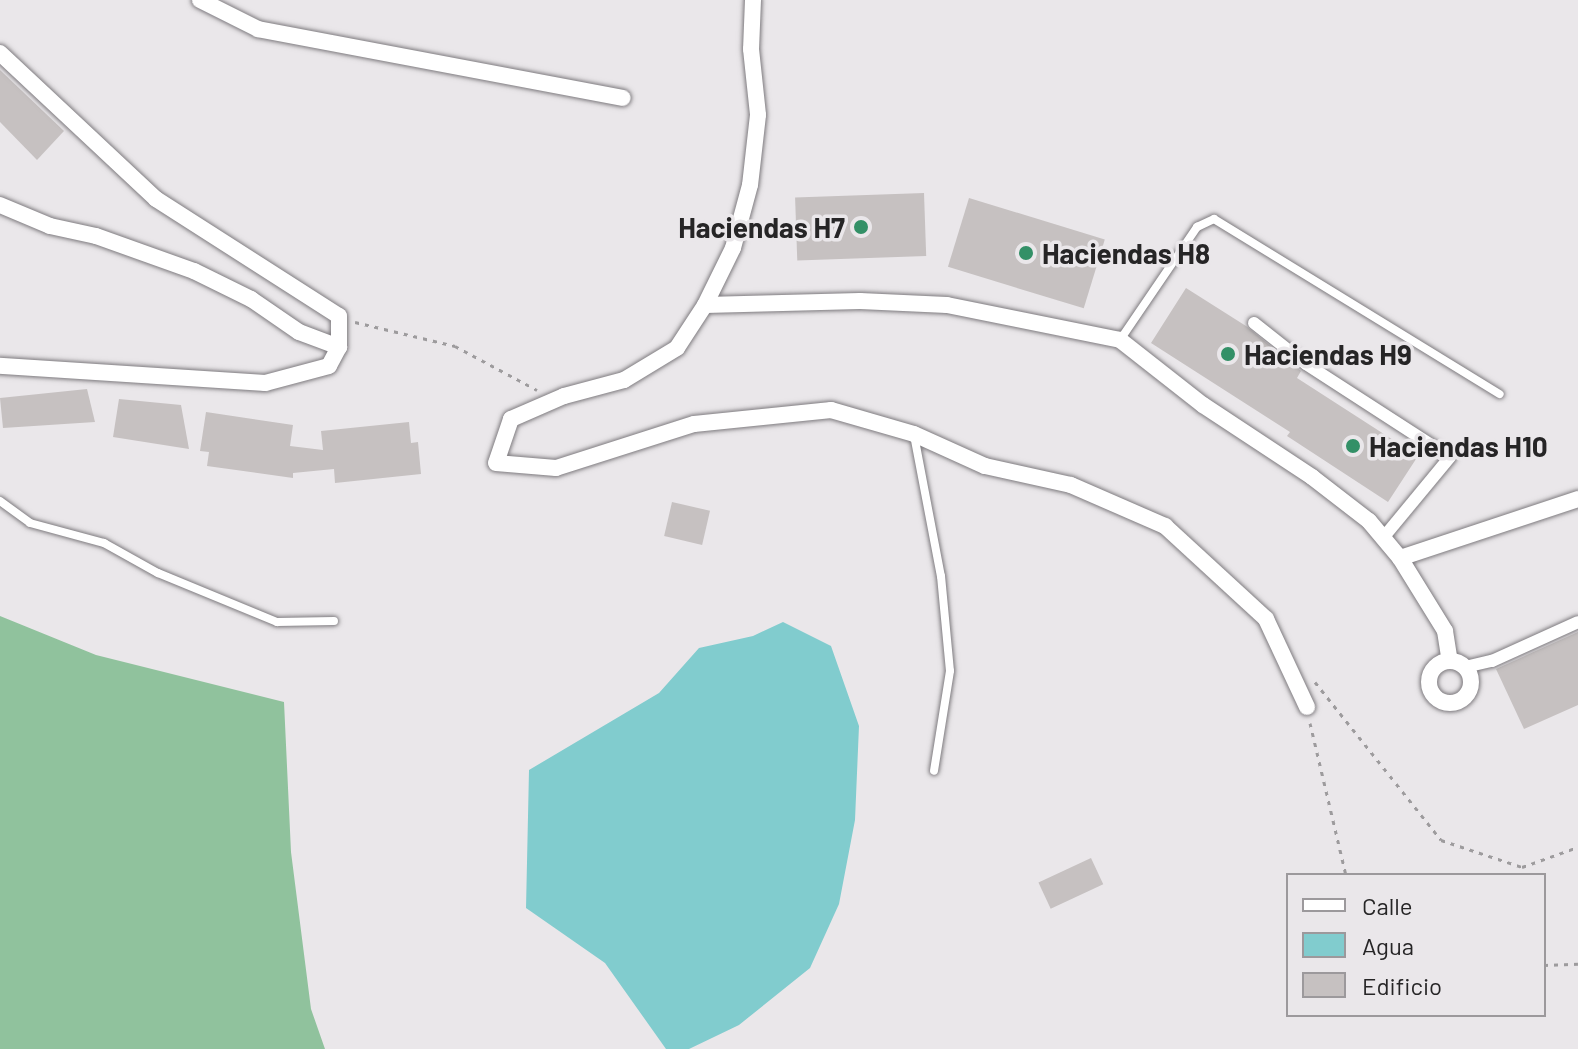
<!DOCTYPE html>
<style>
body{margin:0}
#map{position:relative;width:1578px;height:1049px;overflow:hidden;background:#eae7ea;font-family:Barlow,sans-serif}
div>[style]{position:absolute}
.forest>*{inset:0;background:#90c29d}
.water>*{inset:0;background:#81ccce}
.building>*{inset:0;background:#c6c1c1;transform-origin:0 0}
.path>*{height:3px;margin-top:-1.5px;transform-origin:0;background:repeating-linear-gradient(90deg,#9d9b9d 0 4px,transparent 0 10px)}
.roads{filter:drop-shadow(0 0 2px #7e7b7f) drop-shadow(0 0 2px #7e7b7f)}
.service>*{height:8px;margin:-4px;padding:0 4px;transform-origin:4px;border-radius:4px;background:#fff}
.pedestrian>*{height:12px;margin:-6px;padding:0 6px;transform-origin:6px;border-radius:6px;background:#fff}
.minor>*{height:16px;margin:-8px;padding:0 8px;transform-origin:8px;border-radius:8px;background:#fff}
.minor>.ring{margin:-8px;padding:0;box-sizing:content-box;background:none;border:16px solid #fff;border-radius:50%}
.dots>*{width:22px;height:22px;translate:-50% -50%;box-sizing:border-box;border:4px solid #eae7ea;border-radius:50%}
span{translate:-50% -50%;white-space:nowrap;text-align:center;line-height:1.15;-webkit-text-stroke:7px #eae7ea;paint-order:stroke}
.poi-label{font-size:28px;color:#262526;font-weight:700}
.right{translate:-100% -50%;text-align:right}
.left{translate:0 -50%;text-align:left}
.legend{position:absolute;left:1286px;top:873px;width:260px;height:144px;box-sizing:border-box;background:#eae7ea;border:2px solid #9c999c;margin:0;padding:10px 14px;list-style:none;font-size:24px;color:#262526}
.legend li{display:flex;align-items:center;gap:16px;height:40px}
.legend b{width:40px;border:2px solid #9c999c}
</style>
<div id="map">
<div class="forest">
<i style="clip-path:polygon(0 616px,96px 655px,284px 702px,291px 852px,311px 1009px,325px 1049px,0 1049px)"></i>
</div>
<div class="water">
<i style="clip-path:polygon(783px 622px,831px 646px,859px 726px,855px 820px,839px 904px,810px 968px,739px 1025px,689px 1049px,666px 1049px,605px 963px,526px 908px,529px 770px,659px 693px,699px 648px,753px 636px)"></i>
</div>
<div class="building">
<i style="clip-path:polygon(0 70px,64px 131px,37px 160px,0 122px)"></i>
<i style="left:924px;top:193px;width:63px;height:129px;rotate:88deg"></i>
<i style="left:969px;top:198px;width:142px;height:72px;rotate:17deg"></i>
<i style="clip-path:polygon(1186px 288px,1246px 326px,1301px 371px,1297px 378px,1418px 456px,1388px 502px,1287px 436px,1290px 432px,1151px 343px)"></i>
<i style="clip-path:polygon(87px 389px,95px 422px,3px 428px,0 398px)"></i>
<i style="clip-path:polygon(119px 399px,181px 405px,189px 449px,113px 437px)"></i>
<i style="clip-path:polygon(206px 412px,293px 425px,290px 446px,323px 450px,321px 431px,409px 422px,411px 443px,418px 442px,421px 474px,335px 483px,334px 469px,293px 473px,293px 478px,207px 466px,209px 452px,200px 451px)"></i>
<i style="left:672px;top:502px;width:39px;height:35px;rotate:13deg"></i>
<i style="clip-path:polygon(1578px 632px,1578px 705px,1524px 729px,1496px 669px)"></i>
<i style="left:1091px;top:858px;width:29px;height:58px;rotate:65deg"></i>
</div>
<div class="path">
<i style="left:355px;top:322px;width:103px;rotate:13.5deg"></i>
<i style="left:455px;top:346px;width:93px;rotate:28.2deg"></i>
<i style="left:1315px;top:682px;width:202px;rotate:51.4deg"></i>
<i style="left:1441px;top:840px;width:85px;rotate:18.4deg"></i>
<i style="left:1522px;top:867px;width:59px;rotate:-19.7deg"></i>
<i style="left:1310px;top:723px;width:156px;rotate:76.7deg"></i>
<i style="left:1544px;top:965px;width:34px;rotate:-2deg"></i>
</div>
<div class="roads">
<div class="service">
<i style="left:1120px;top:340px;width:137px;rotate:-55.7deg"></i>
<i style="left:1197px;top:227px;width:19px;rotate:-25deg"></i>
<i style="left:1214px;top:219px;width:335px;rotate:31.5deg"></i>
<i style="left:914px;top:435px;width:144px;rotate:79.2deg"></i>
<i style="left:941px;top:576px;width:95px;rotate:84.6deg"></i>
<i style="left:950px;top:671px;width:101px;rotate:99.1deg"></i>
<i style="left:0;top:501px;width:37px;rotate:36deg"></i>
<i style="left:30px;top:523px;width:77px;rotate:15.1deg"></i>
<i style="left:104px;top:543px;width:62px;rotate:29.1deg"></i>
<i style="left:158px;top:573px;width:129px;rotate:22.4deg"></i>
<i style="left:277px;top:622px;width:57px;rotate:-1deg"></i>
</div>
<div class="pedestrian">
<i style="left:1254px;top:323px;width:66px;rotate:38.3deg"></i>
<i style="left:1306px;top:364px;width:171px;rotate:32.9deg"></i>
<i style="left:1450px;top:457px;width:105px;rotate:129.6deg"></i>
<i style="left:1465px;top:667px;width:28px;rotate:-13deg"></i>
<i style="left:1492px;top:661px;width:94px;rotate:-24.4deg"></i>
</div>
<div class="minor">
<i style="left:200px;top:0;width:65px;rotate:26.6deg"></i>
<i style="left:258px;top:29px;width:371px;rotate:10.7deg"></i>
<i style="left:753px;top:0;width:49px;rotate:92.3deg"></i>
<i style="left:751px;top:49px;width:66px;rotate:83.9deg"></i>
<i style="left:758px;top:115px;width:70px;rotate:96.5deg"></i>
<i style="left:750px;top:185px;width:65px;rotate:105.1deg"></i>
<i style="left:733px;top:248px;width:64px;rotate:116.2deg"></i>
<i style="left:705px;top:305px;width:51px;rotate:123.1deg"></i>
<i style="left:677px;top:348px;width:62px;rotate:148.9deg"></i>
<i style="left:624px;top:380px;width:62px;rotate:165.1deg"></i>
<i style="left:564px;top:396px;width:58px;rotate:156.5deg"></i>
<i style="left:511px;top:419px;width:46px;rotate:108.8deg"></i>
<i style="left:496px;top:463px;width:60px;rotate:4.8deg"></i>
<i style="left:556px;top:468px;width:145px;rotate:-17.7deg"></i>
<i style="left:694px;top:424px;width:138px;rotate:-5.8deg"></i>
<i style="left:831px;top:410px;width:86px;rotate:16.1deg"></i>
<i style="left:914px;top:434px;width:78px;rotate:24.3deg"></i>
<i style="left:985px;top:466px;width:88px;rotate:12.5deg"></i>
<i style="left:1071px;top:485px;width:103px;rotate:23.6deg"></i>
<i style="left:1165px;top:526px;width:137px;rotate:42.6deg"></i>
<i style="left:1266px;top:619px;width:97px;rotate:65deg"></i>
<i style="left:0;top:53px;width:214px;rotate:43.1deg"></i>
<i style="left:156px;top:199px;width:217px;rotate:32.6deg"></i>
<i style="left:339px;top:316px;width:31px;rotate:90deg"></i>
<i style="left:339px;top:347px;width:21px;rotate:118deg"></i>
<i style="left:329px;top:366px;width:66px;rotate:165.1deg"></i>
<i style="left:265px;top:383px;width:266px;rotate:-176.3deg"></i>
<i style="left:0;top:205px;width:54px;rotate:22.8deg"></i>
<i style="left:50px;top:226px;width:47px;rotate:12.3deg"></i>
<i style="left:96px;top:236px;width:104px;rotate:19.7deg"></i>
<i style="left:194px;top:271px;width:64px;rotate:26.2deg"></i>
<i style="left:251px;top:299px;width:58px;rotate:34.5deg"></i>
<i style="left:299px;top:332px;width:43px;rotate:20.6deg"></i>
<i style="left:705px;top:305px;width:155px;rotate:-1.5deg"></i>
<i style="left:860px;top:301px;width:87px;rotate:2.6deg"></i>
<i style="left:947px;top:305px;width:177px;rotate:11.4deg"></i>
<i style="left:1120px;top:340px;width:105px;rotate:38.1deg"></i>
<i style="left:1203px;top:405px;width:131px;rotate:33.4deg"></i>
<i style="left:1312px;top:477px;width:72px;rotate:37.7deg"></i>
<i style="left:1369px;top:521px;width:48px;rotate:50deg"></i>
<i style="left:1400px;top:558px;width:86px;rotate:58.3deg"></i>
<i style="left:1445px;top:631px;width:30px;rotate:81deg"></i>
<i style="left:1400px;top:558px;width:188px;rotate:-18.3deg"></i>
<i class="ring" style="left:1429px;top:661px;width:26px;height:26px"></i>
</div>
</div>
<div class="dots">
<i style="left:861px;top:227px;background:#339067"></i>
<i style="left:1026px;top:253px;background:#339067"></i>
<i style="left:1228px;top:354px;background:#339067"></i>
<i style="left:1353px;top:446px;background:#339067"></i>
</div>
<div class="poi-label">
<span class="right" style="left:845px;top:227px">Haciendas H7</span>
<span class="left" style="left:1042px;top:253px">Haciendas H8</span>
<span class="left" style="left:1244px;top:354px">Haciendas H9</span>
<span class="left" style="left:1369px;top:446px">Haciendas H10</span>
</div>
<ul class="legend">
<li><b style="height:10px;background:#fff"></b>Calle</li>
<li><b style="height:22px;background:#81ccce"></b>Agua</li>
<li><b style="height:22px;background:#c6c1c1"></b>Edificio</li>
</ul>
</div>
